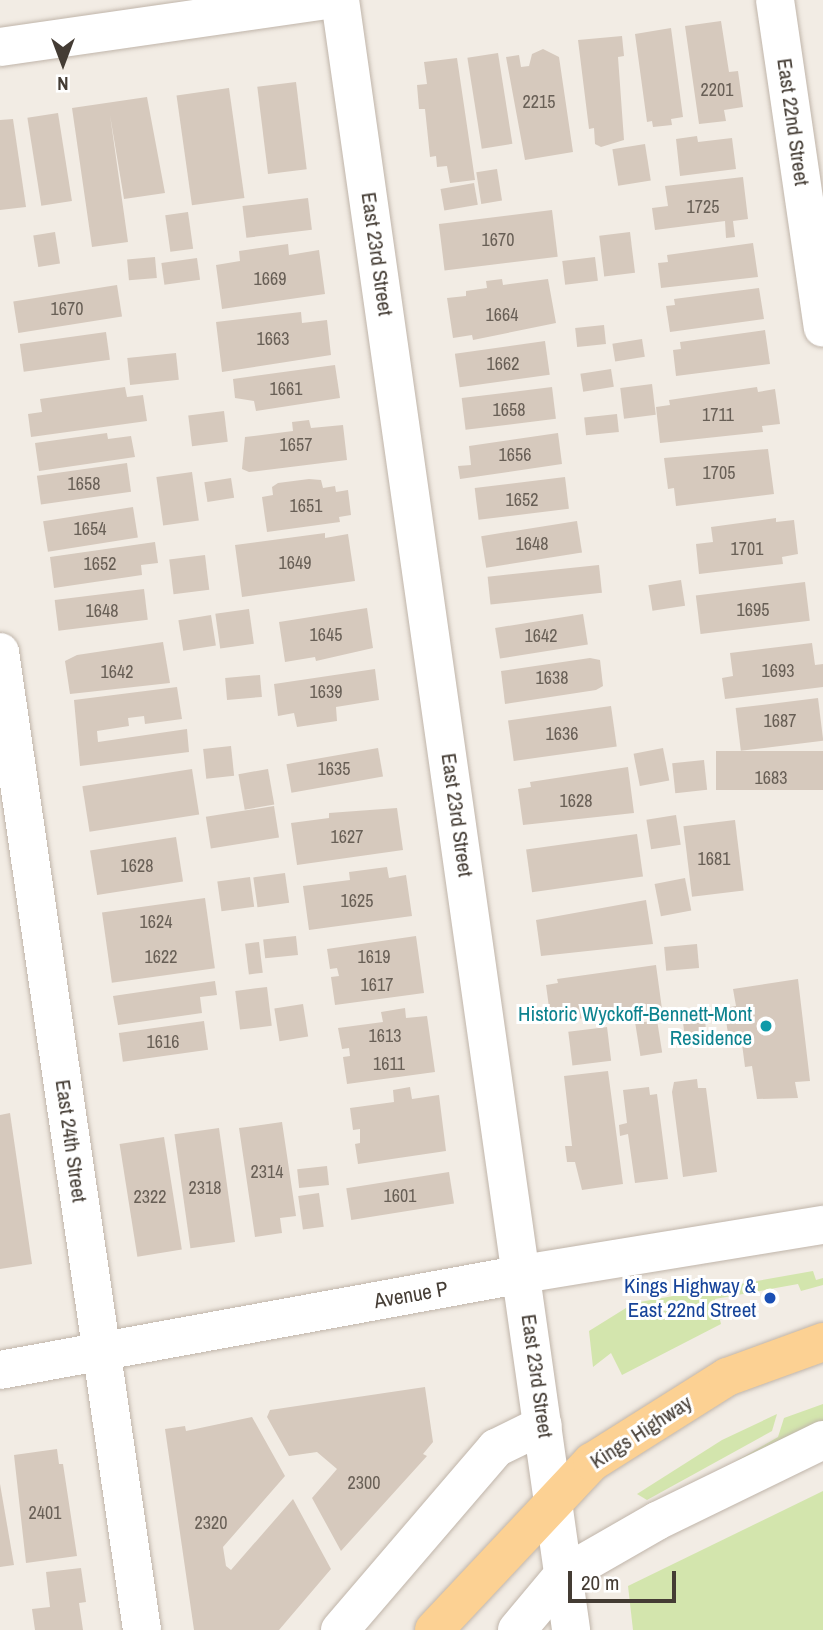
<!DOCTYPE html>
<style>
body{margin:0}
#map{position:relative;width:823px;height:1630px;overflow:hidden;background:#f2ece4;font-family:"Archivo Narrow",sans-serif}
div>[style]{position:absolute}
.green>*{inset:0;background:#d3e5ad}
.building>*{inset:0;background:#d6c9bd;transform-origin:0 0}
.roads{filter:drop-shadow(0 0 2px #c0b5aa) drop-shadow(0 0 2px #c0b5aa)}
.minor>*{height:38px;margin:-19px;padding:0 19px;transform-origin:19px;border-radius:19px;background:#fff}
.major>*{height:38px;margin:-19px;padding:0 19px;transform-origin:19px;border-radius:19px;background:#fcd193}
.dots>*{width:19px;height:19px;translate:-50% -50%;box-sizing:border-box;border:4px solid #fff;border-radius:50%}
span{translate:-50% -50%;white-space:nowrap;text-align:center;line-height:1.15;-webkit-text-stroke:6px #fff;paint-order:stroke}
.number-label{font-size:18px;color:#685f56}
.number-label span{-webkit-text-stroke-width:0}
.street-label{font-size:21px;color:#443c34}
.culture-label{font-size:21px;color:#0d838f}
.right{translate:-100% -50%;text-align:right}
.transit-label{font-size:21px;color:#164399}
.north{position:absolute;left:28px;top:28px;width:70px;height:70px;-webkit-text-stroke:5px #fff;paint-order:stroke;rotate:180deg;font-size:19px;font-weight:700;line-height:28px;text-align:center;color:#443c34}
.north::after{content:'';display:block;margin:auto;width:24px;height:32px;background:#443c34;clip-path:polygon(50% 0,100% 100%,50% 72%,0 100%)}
.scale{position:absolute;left:568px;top:1571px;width:108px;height:32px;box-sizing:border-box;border:4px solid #443c34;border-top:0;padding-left:9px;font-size:21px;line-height:24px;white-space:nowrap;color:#443c34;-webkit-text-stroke:5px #fff;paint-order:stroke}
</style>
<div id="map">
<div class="green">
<i style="clip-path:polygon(813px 1271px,816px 1280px,823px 1278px,823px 1285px,801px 1291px,798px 1284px,715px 1299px,721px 1324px,622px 1375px,611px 1353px,593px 1367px,589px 1331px,634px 1303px)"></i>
<i style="clip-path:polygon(823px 1404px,823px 1421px,733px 1463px,778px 1437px,784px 1418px)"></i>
<i style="clip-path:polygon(777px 1414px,772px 1431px,647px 1500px,637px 1494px,722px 1440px)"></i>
<i style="clip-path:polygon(823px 1491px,823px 1630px,633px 1630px,628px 1586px)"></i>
</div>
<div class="building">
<i style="clip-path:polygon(721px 21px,729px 72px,738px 71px,743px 107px,724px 110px,726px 121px,699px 124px,685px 26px)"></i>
<i style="clip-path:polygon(671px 28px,683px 117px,671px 119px,672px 125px,653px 127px,652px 121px,647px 122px,635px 34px)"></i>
<i style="clip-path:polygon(622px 36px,624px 56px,618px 57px,624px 140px,601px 147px,595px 144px,594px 128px,589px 129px,578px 40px)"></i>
<i style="clip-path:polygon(543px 49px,559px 57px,573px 152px,525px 160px,506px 57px,519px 55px,521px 67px,529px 66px,532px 54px)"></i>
<i style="left:498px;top:53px;width:92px;height:31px;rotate:81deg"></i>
<i style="clip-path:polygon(457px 58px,475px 180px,450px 183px,447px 166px,437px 167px,436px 156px,430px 157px,425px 109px,419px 109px,417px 85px,427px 84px,424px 62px)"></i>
<i style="left:296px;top:82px;width:88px;height:39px;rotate:83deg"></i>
<i style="left:229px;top:88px;width:111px;height:53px;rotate:82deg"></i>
<i style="clip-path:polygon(147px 97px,165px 193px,124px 199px,110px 115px,128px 242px,92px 247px,72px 108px)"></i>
<i style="left:58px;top:113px;width:89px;height:31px;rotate:81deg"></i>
<i style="clip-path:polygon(13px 119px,26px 207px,0 210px,0 120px)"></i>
<i style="clip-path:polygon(697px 136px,698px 142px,732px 138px,736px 169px,680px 176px,676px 139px)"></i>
<i style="left:645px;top:144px;width:37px;height:33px;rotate:81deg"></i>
<i style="left:497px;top:169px;width:32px;height:21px;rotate:81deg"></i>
<i style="clip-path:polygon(743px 177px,748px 219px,733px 221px,735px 237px,726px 238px,725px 221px,655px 230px,652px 208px,668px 206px,665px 186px)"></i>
<i style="left:474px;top:183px;width:22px;height:34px;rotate:80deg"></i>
<i style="left:308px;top:198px;width:32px;height:66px;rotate:83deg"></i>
<i style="left:552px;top:210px;width:47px;height:114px;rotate:83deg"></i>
<i style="left:188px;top:212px;width:37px;height:23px;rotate:82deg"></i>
<i style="left:55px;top:232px;width:32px;height:22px;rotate:81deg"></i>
<i style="left:630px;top:232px;width:41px;height:31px;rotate:83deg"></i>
<i style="clip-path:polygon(753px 243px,758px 277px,661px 288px,658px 263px,668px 262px,667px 255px)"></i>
<i style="clip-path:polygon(288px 244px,289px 255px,319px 250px,325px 294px,222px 309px,216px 265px,240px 261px,239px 251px)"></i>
<i style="left:155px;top:257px;width:21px;height:28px;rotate:85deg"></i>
<i style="left:595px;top:257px;width:24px;height:33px;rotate:83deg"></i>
<i style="left:197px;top:258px;width:22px;height:36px;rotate:82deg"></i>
<i style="clip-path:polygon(502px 279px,503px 285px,548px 279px,556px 323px,473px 340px,472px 335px,453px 338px,447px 298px,466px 296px,466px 291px,487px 288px,486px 281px)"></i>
<i style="left:117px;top:285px;width:32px;height:105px;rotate:81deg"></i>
<i style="clip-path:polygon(759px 288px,764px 319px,670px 332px,666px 306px,675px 305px,674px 299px)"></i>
<i style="clip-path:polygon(301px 312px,302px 323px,327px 320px,331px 355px,222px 372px,216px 322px)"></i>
<i style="left:604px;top:325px;width:19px;height:29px;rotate:84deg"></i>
<i style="clip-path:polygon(765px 330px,770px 364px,676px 376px,673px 350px,681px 349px,680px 342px)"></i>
<i style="left:106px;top:332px;width:28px;height:87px;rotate:82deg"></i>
<i style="left:642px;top:339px;width:18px;height:30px;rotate:81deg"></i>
<i style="left:545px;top:341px;width:34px;height:91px;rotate:82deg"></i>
<i style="left:176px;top:353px;width:27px;height:49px;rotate:84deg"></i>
<i style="clip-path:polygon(335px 365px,340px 398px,256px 411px,254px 401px,235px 398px,233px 379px)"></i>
<i style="left:611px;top:369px;width:18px;height:31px;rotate:81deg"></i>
<i style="left:652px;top:384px;width:31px;height:32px;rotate:83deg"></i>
<i style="clip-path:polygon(125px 387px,127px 397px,143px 395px,147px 421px,31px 437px,28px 414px,42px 412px,40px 399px)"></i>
<i style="left:552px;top:387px;width:32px;height:91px;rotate:83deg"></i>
<i style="clip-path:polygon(757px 387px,758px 392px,775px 389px,780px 424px,762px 426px,763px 432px,660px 443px,656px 407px,670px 405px,669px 400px)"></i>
<i style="left:224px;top:411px;width:31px;height:36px;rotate:83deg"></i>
<i style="left:617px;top:414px;width:18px;height:33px;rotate:84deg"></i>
<i style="clip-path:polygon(309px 420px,311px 428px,343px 425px,347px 460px,249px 472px,242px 469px,245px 437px,293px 431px,292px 422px)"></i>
<i style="clip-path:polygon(107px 433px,108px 439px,131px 436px,135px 457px,39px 471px,35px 443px)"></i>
<i style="clip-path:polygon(558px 433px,562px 464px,460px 479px,458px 466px,471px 465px,469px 446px)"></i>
<i style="clip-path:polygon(768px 449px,774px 494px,676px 506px,674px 488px,668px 489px,664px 458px)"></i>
<i style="left:127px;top:463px;width:29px;height:91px;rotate:82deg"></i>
<i style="left:192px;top:472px;width:49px;height:36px;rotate:82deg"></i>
<i style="left:565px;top:477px;width:32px;height:91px;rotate:83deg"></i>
<i style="left:231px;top:478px;width:20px;height:27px;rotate:81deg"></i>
<i style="clip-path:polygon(309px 479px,321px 480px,323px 488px,335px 486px,336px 492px,348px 490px,351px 515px,339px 517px,340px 522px,267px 532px,262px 497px,273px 495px,272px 487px,278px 483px)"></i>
<i style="left:133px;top:507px;width:31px;height:91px;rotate:81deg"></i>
<i style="clip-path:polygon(776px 518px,776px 522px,794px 520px,798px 554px,782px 557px,783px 564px,699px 574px,696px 544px,713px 542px,711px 527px)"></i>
<i style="left:577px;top:521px;width:32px;height:97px;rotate:81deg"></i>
<i style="clip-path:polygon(325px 533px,325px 538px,348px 534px,355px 581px,242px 597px,235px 545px)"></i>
<i style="clip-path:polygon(155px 542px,158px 563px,141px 565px,142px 575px,54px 588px,50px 557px)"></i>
<i style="left:205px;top:555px;width:35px;height:36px;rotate:83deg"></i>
<i style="left:599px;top:565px;width:28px;height:112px;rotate:84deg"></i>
<i style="left:681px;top:580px;width:26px;height:33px;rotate:81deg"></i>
<i style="left:805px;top:582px;width:39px;height:110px;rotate:83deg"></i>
<i style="left:144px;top:589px;width:31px;height:90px;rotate:83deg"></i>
<i style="clip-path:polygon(367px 608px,373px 648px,316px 661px,315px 657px,285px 662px,279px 622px)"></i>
<i style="left:249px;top:609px;width:35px;height:34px;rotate:82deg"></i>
<i style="left:583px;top:614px;width:31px;height:89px;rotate:81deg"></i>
<i style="left:211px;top:615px;width:31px;height:33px;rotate:81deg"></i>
<i style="clip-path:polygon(163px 642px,170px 683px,70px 694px,65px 661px,77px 655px)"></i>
<i style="clip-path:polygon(812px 643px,815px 665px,823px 664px,823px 687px,725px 699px,722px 678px,733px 676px,730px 653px)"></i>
<i style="clip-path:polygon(590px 658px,600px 660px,603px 686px,596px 690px,505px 704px,501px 671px)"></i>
<i style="clip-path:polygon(375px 669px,379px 700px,336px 707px,337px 721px,297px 727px,294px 713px,278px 716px,274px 684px)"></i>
<i style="left:260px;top:675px;width:22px;height:35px;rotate:85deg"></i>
<i style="clip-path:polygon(177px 687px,182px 719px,145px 724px,144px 716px,128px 718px,129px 726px,97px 731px,98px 742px,187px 729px,189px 752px,80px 766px,74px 700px)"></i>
<i style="left:818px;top:698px;width:43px;height:83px;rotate:83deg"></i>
<i style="left:611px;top:706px;width:41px;height:104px;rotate:82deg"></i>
<i style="left:231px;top:746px;width:30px;height:28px;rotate:84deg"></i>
<i style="left:378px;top:748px;width:29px;height:93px;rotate:80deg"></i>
<i style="left:663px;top:748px;width:33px;height:30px;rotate:79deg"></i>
<i style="left:823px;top:751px;width:39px;height:107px;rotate:90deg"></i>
<i style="left:704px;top:760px;width:30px;height:32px;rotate:84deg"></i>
<i style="clip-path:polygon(628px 767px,634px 813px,523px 825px,518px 789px,531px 787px,530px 782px)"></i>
<i style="left:192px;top:769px;width:46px;height:111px;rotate:81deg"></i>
<i style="left:268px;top:769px;width:36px;height:30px;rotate:80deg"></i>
<i style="left:274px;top:806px;width:32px;height:69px;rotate:81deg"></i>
<i style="clip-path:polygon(397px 808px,403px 850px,297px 865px,291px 823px,329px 818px,329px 813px)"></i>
<i style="left:676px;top:815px;width:30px;height:30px;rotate:81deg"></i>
<i style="left:735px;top:820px;width:71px;height:52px;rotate:83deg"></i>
<i style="left:637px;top:834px;width:43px;height:112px;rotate:82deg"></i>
<i style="left:176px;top:837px;width:45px;height:87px;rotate:81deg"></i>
<i style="clip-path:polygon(387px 867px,389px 878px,406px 875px,412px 916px,309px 930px,303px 886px,350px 880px,349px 872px)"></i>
<i style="left:285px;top:873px;width:30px;height:32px;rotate:82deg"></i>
<i style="left:250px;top:877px;width:30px;height:33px;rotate:82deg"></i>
<i style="left:685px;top:878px;width:33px;height:31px;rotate:79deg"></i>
<i style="left:205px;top:898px;width:71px;height:104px;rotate:82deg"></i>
<i style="clip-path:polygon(646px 900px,653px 944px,541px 956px,536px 920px)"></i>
<i style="left:296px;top:936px;width:19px;height:33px;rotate:84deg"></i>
<i style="clip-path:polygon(416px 936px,424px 993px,335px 1005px,331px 977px,339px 976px,337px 968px,330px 969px,327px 949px)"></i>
<i style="left:259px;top:942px;width:31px;height:14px;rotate:83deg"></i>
<i style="left:697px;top:944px;width:24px;height:33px;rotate:85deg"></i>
<i style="clip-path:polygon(656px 965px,662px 1009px,551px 1022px,546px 985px,558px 983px,557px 979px)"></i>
<i style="clip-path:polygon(798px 979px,810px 1081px,795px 1082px,798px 1098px,757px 1099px,752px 1066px,745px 1067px,742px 1044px,730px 1046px,724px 1008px,736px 1006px,733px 989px)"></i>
<i style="clip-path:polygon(215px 981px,217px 995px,200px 997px,202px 1013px,118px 1025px,113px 996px)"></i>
<i style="left:267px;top:987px;width:39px;height:32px;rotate:83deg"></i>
<i style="left:303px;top:1004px;width:33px;height:29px;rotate:81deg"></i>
<i style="clip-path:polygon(405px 1008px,406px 1018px,427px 1016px,435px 1072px,347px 1084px,343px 1057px,350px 1056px,349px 1048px,342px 1049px,338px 1028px,383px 1022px,381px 1012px)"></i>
<i style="left:704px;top:1013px;width:32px;height:22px;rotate:83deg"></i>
<i style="left:657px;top:1020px;width:33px;height:22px;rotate:81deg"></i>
<i style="left:204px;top:1021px;width:29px;height:86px;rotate:82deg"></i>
<i style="left:607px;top:1027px;width:34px;height:39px;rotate:83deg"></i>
<i style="clip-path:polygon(608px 1071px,623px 1184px,582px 1190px,575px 1162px,567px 1162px,565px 1146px,572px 1146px,564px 1076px)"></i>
<i style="clip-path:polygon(697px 1079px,698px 1088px,706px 1088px,717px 1172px,683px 1177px,672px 1092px,674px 1082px)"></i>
<i style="clip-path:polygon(410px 1087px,412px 1099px,439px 1095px,446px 1151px,358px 1164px,355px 1144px,360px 1143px,360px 1129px,353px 1130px,350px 1108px,394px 1102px,393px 1090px)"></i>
<i style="clip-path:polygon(649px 1087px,650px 1095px,657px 1094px,668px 1179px,635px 1183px,628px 1134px,620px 1136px,619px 1125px,627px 1123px,623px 1090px)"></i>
<i style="clip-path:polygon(10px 1113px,32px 1264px,0 1269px,0 1115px)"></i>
<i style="clip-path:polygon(282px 1122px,296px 1216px,280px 1218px,282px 1233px,255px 1237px,239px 1128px)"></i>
<i style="left:219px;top:1128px;width:115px;height:45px;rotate:82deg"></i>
<i style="left:164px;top:1137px;width:114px;height:45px;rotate:81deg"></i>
<i style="left:327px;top:1166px;width:19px;height:30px;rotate:84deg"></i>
<i style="left:449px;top:1172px;width:32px;height:104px;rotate:81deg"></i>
<i style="left:319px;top:1193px;width:34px;height:21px;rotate:82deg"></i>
<i style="clip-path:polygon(425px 1387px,433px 1442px,423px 1454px,427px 1456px,341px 1551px,312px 1498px,337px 1469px,317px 1452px,289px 1456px,267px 1417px,270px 1410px)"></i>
<i style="clip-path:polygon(252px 1417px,285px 1476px,223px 1547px,226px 1566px,231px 1570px,293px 1499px,331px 1569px,279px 1630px,194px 1630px,165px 1429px,185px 1426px,186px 1431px)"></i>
<i style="clip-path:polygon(57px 1449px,59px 1464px,63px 1464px,77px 1556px,26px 1563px,14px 1455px)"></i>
<i style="clip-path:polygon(0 1484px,14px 1565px,0 1567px)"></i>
<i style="clip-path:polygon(81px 1568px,86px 1602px,79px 1603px,83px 1630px,35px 1630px,32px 1609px,50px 1607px,46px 1572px)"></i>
</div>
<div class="roads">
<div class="minor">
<i style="left:340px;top:0;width:1646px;rotate:81.93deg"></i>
<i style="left:775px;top:0;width:331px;rotate:81.7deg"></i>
<i style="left:0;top:47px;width:329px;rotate:-8.2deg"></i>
<i style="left:0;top:652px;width:988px;rotate:81.74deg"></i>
<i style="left:0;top:1370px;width:532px;rotate:-10.4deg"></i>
<i style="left:523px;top:1274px;width:304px;rotate:-9.3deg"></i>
<i style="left:340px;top:1630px;width:240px;rotate:-49.4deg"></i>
<i style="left:496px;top:1448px;width:52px;rotate:-26.1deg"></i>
<i style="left:517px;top:1630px;width:72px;rotate:-50.1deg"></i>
<i style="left:563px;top:1575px;width:108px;rotate:-29.9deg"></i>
<i style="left:657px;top:1521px;width:185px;rotate:-26deg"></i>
</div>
<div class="major">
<i style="left:434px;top:1630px;width:231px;rotate:-46.8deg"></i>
<i style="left:592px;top:1462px;width:160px;rotate:-32.2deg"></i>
<i style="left:727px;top:1377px;width:102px;rotate:-20deg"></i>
</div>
</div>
<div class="dots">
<i style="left:766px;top:1026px;background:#0f9aa8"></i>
<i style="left:770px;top:1298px;background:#1a4fb4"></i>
</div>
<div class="number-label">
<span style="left:717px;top:90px">2201</span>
<span style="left:539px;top:102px">2215</span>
<span style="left:703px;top:207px">1725</span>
<span style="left:498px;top:240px">1670</span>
<span style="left:270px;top:279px">1669</span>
<span style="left:67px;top:309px">1670</span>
<span style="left:502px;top:315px">1664</span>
<span style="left:273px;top:339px">1663</span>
<span style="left:503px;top:364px">1662</span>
<span style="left:286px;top:389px">1661</span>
<span style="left:509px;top:410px">1658</span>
<span style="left:718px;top:415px">1711</span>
<span style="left:296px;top:445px">1657</span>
<span style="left:515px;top:455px">1656</span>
<span style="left:719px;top:473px">1705</span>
<span style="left:84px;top:484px">1658</span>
<span style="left:522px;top:500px">1652</span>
<span style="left:306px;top:506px">1651</span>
<span style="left:90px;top:529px">1654</span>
<span style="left:532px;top:544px">1648</span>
<span style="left:747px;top:549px">1701</span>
<span style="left:295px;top:563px">1649</span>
<span style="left:100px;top:564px">1652</span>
<span style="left:753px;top:610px">1695</span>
<span style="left:102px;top:611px">1648</span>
<span style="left:326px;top:635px">1645</span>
<span style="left:541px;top:636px">1642</span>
<span style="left:778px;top:671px">1693</span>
<span style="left:117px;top:672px">1642</span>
<span style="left:552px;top:678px">1638</span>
<span style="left:326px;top:692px">1639</span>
<span style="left:780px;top:721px">1687</span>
<span style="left:562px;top:734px">1636</span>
<span style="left:334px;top:769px">1635</span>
<span style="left:771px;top:778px">1683</span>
<span style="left:576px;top:801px">1628</span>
<span style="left:347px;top:837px">1627</span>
<span style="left:714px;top:859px">1681</span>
<span style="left:137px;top:866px">1628</span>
<span style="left:357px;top:901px">1625</span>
<span style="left:156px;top:922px">1624</span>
<span style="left:161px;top:957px">1622</span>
<span style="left:374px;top:957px">1619</span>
<span style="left:377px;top:985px">1617</span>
<span style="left:385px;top:1036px">1613</span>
<span style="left:163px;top:1042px">1616</span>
<span style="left:389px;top:1064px">1611</span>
<span style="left:267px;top:1172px">2314</span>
<span style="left:205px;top:1188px">2318</span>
<span style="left:400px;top:1196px">1601</span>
<span style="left:150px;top:1197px">2322</span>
<span style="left:364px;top:1483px">2300</span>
<span style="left:45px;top:1513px">2401</span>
<span style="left:211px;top:1523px">2320</span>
</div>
<div class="street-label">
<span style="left:793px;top:122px;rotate:82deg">East 22nd Street</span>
<span style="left:377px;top:254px;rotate:82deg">East 23rd Street</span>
<span style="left:457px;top:815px;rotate:82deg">East 23rd Street</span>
<span style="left:71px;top:1141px;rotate:82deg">East 24th Street</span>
<span style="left:411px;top:1295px;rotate:-10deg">Avenue P</span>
<span style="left:537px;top:1376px;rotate:82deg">East 23rd Street</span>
<span style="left:641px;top:1432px;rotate:-33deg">Kings Highway</span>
</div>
<div class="culture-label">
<span class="right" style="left:752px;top:1026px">Historic Wyckoff-Bennett-Mont<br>Residence</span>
</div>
<div class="transit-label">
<span class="right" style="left:756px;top:1298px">Kings Highway &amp;<br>East 22nd Street</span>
</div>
<div class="north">N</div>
<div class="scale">20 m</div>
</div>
